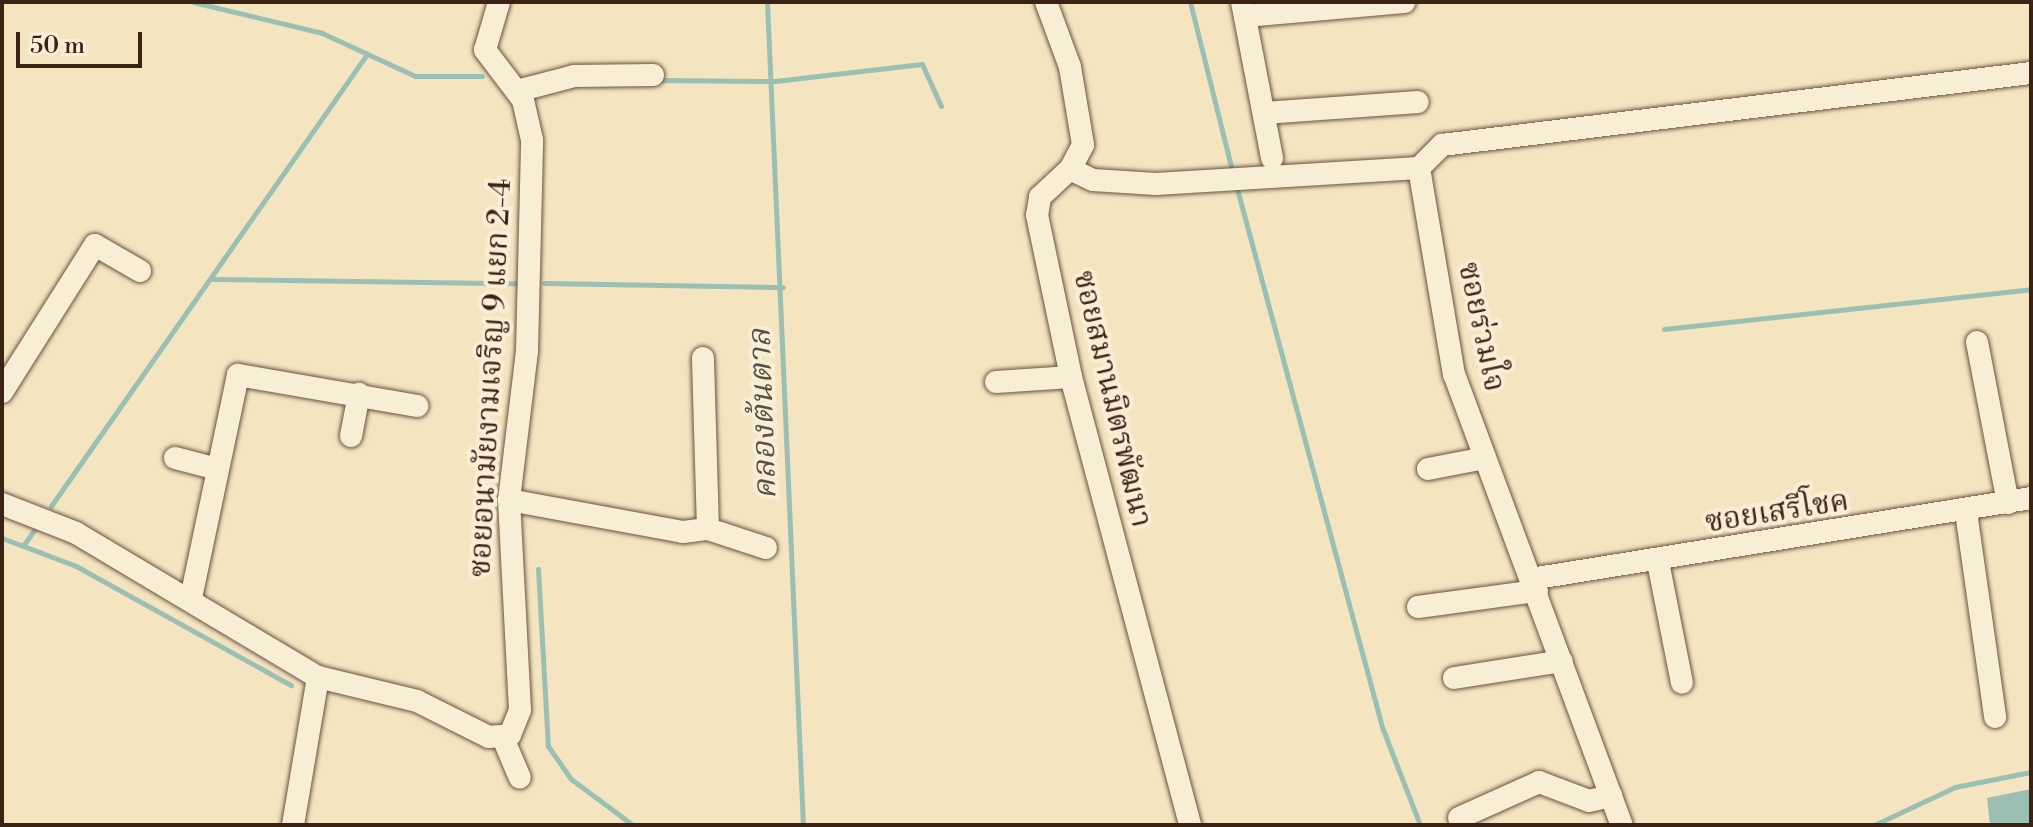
<!DOCTYPE html>
<meta charset="utf-8">
<style>
body{margin:0}
#map{position:relative;width:2033px;height:827px;overflow:hidden;background:#f4e5c0;font-family:"Libre Bodoni","Noto Serif Thai",serif}
div>[style]{position:absolute}
.water>*{inset:0;background:#9cbfb4}
.stream>*{height:5px;margin:-2.5px;padding:0 2.5px;transform-origin:2.5px;border-radius:2.5px;background:#9cbfb4}
.roads{filter:drop-shadow(0 0 2px #6a5240) drop-shadow(0 0 2px #6a5240)}
.minor>*{height:22px;margin:-11px;padding:0 11px;transform-origin:11px;border-radius:11px;background:#f8eed6}
span{translate:-50% -50%;white-space:nowrap;text-align:center;line-height:1.15;-webkit-text-stroke:8px #f8eed6;paint-order:stroke}
.street-label{font-size:30px;color:#3c2115}
.water-label{font-size:32px;color:#595045;font-style:italic}
.frame{position:absolute;inset:0;border:4px solid #3c2115;pointer-events:none}
.scale{position:absolute;left:16px;top:32px;width:126px;height:36px;box-sizing:border-box;border:4px solid #3c2115;border-top:0;padding-left:10px;font-size:24px;line-height:28px;white-space:nowrap;color:#3c2115;-webkit-text-stroke:6px #f8eed6;paint-order:stroke}
</style>
<div id="map">
<div class="water">
<i style="clip-path:polygon(2031px 789px,2031px 825px,1990px 825px,1987px 798px)"></i>
</div>
<div class="stream">
<i style="left:193px;top:2px;width:133px;rotate:13.5deg"></i>
<i style="left:322px;top:33px;width:102px;rotate:24.8deg"></i>
<i style="left:415px;top:76px;width:67px"></i>
<i style="left:767px;top:2px;width:824px;rotate:87.5deg"></i>
<i style="left:1190px;top:2px;width:178px;rotate:76deg"></i>
<i style="left:657px;top:80px;width:118px;rotate:0.5deg"></i>
<i style="left:775px;top:81px;width:148px;rotate:-6.6deg"></i>
<i style="left:922px;top:64px;width:46px;rotate:65.7deg"></i>
<i style="left:1236px;top:185px;width:561px;rotate:74.92deg"></i>
<i style="left:1382px;top:727px;width:105px;rotate:68.8deg"></i>
<i style="left:211px;top:279px;width:305px;rotate:0.8deg"></i>
<i style="left:544px;top:283px;width:239px;rotate:1deg"></i>
<i style="left:1664px;top:329px;width:369px;rotate:-6.2deg"></i>
<i style="left:51px;top:506px;width:552px;rotate:-55.04deg"></i>
<i style="left:2px;top:538px;width:79px;rotate:20.7deg"></i>
<i style="left:76px;top:566px;width:246px;rotate:29deg"></i>
<i style="left:23px;top:546px;width:19px;rotate:-55deg"></i>
<i style="left:538px;top:569px;width:177px;rotate:86.8deg"></i>
<i style="left:548px;top:746px;width:40px;rotate:55.1deg"></i>
<i style="left:571px;top:779px;width:77px;rotate:36.6deg"></i>
<i style="left:1874px;top:825px;width:89px;rotate:-25.1deg"></i>
<i style="left:1955px;top:787px;width:77px;rotate:-11.2deg"></i>
</div>
<div class="roads">
<div class="minor">
<i style="left:1046px;top:2px;width:69px;rotate:69.7deg"></i>
<i style="left:1070px;top:67px;width:79px;rotate:80.5deg"></i>
<i style="left:1083px;top:145px;width:27px;rotate:118deg"></i>
<i style="left:1070px;top:169px;width:41px;rotate:137deg"></i>
<i style="left:1040px;top:197px;width:18px;rotate:99deg"></i>
<i style="left:1037px;top:215px;width:166px;rotate:78.1deg"></i>
<i style="left:1071px;top:377px;width:464px;rotate:75.1deg"></i>
<i style="left:1242px;top:2px;width:159px;rotate:79.1deg"></i>
<i style="left:1245px;top:16px;width:160px;rotate:-5deg"></i>
<i style="left:517px;top:91px;width:59px;rotate:-14.7deg"></i>
<i style="left:574px;top:76px;width:79px;rotate:-0.7deg"></i>
<i style="left:1265px;top:113px;width:153px;rotate:-4.1deg"></i>
<i style="left:1419px;top:168px;width:33px;rotate:-45deg"></i>
<i style="left:1442px;top:145px;width:593px;rotate:-6.97deg"></i>
<i style="left:1070px;top:169px;width:25px;rotate:26deg"></i>
<i style="left:1093px;top:180px;width:63px;rotate:3.6deg"></i>
<i style="left:1156px;top:184px;width:263px;rotate:-3.5deg"></i>
<i style="left:1419px;top:168px;width:209px;rotate:80.4deg"></i>
<i style="left:1454px;top:374px;width:481px;rotate:69.6deg"></i>
<i style="left:1977px;top:342px;width:164px;rotate:79.1deg"></i>
<i style="left:996px;top:382px;width:75px;rotate:-3.8deg"></i>
<i style="left:2px;top:392px;width:174px;rotate:-57.7deg"></i>
<i style="left:95px;top:245px;width:52px;rotate:30deg"></i>
<i style="left:351px;top:436px;width:43px;rotate:-79.2deg"></i>
<i style="left:175px;top:458px;width:43px;rotate:14.7deg"></i>
<i style="left:1428px;top:469px;width:58px;rotate:-10.9deg"></i>
<i style="left:509px;top:500px;width:177px;rotate:10.4deg"></i>
<i style="left:683px;top:532px;width:25px;rotate:-7deg"></i>
<i style="left:708px;top:529px;width:171px;rotate:-91.7deg"></i>
<i style="left:2px;top:504px;width:79px;rotate:21.4deg"></i>
<i style="left:76px;top:533px;width:282px;rotate:30.8deg"></i>
<i style="left:318px;top:677px;width:102px;rotate:13.6deg"></i>
<i style="left:417px;top:701px;width:80px;rotate:26.6deg"></i>
<i style="left:489px;top:737px;width:21px;rotate:-5deg"></i>
<i style="left:510px;top:735px;width:27px;rotate:-68deg"></i>
<i style="left:520px;top:710px;width:210px;rotate:-93deg"></i>
<i style="left:509px;top:500px;width:150px;rotate:-83.1deg"></i>
<i style="left:527px;top:351px;width:211px;rotate:-88.6deg"></i>
<i style="left:532px;top:140px;width:41px;rotate:-102.7deg"></i>
<i style="left:523px;top:100px;width:63px;rotate:-127.2deg"></i>
<i style="left:485px;top:50px;width:50px;rotate:-73.7deg"></i>
<i style="left:1966px;top:512px;width:207px;rotate:81.9deg"></i>
<i style="left:708px;top:529px;width:61px;rotate:18.1deg"></i>
<i style="left:1658px;top:562px;width:123px;rotate:78.8deg"></i>
<i style="left:1531px;top:579px;width:507px;rotate:-9.2deg"></i>
<i style="left:191px;top:598px;width:228px;rotate:-78.1deg"></i>
<i style="left:238px;top:375px;width:182px;rotate:9.8deg"></i>
<i style="left:1418px;top:607px;width:120px;rotate:-7.7deg"></i>
<i style="left:1454px;top:678px;width:109px;rotate:-8.9deg"></i>
<i style="left:503px;top:738px;width:43px;rotate:67deg"></i>
<i style="left:1459px;top:818px;width:88px;rotate:-24.2deg"></i>
<i style="left:1539px;top:782px;width:53px;rotate:20.8deg"></i>
<i style="left:1589px;top:801px;width:23px;rotate:-13deg"></i>
<i style="left:293px;top:825px;width:150px;rotate:-80.4deg"></i>
</div>
</div>
<div class="street-label">
<span style="left:1481px;top:327px;rotate:78deg">ซอยร่วมใจ</span>
<span style="left:491px;top:378px;rotate:-87deg">ซอยอนามัยงามเจริญ 9 แยก 2-4</span>
<span style="left:1112px;top:399px;rotate:77deg">ซอยสมานมิตรพัฒนา</span>
<span style="left:1777px;top:512px;rotate:-9deg">ซอยเสรีโชค</span>
</div>
<div class="water-label">
<span style="left:763px;top:414px;rotate:-92deg">คลองต้นตาล</span>
</div>
<div class="frame"></div>
<div class="scale">50 m</div>
</div>
